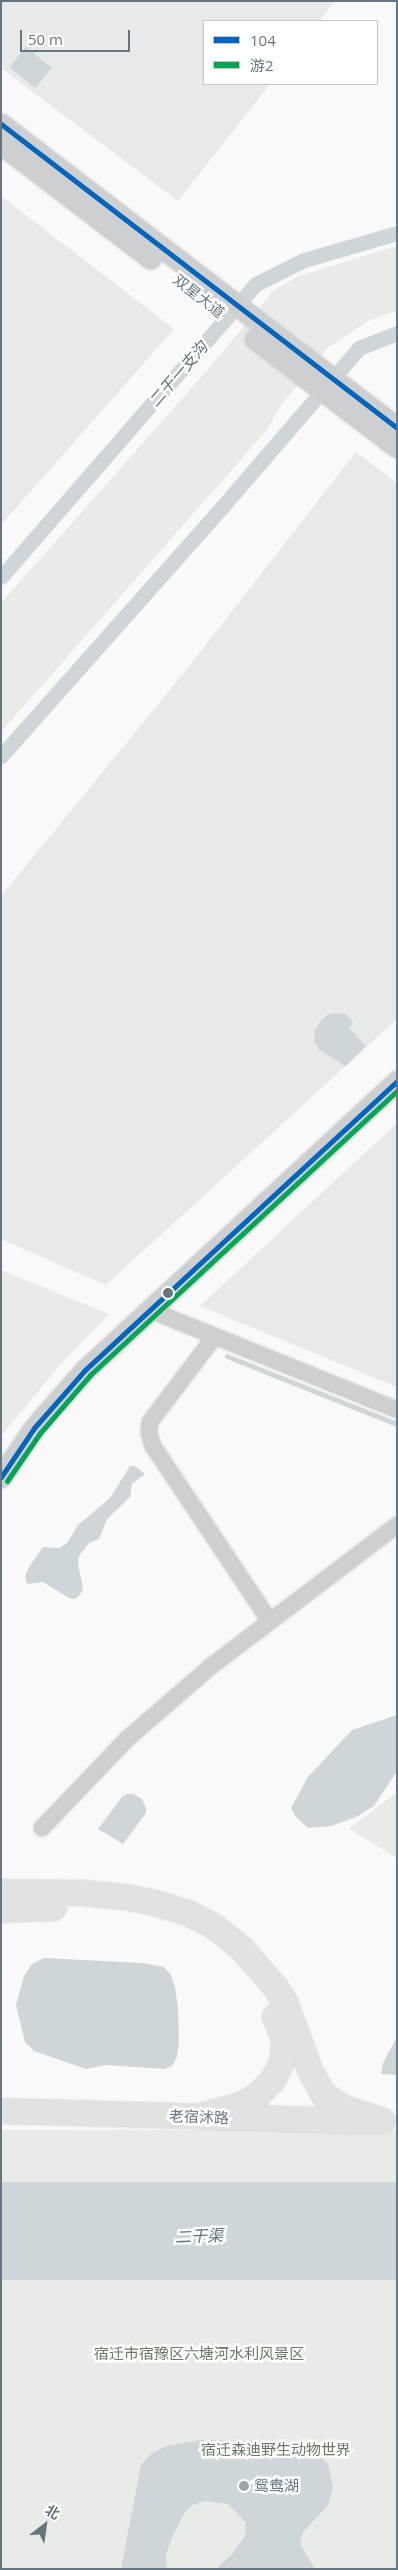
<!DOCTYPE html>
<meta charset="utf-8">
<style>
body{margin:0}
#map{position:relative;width:398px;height:2570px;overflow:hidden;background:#f9f9f9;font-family:"Open Sans","Noto Sans SC",sans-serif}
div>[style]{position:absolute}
.built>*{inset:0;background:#e8e9e9}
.green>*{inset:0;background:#e8ebe6;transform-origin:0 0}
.water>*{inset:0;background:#ced6d9;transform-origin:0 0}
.stream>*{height:4.5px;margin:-2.25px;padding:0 2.25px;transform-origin:2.25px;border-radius:2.25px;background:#ced6d9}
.canal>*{height:15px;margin:-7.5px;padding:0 7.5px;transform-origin:7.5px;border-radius:7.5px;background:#ced6d9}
.roads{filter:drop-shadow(0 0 1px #d5d6d7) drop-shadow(0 0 1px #d5d6d7)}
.minor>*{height:16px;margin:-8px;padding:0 8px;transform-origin:8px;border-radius:8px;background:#cecfd0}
.tertiary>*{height:21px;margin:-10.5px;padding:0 10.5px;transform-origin:10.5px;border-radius:10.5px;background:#cecfd0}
.secondary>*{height:24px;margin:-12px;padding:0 12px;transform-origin:12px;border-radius:12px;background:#e1e2e2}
.bus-1>*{height:5px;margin:-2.5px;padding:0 2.5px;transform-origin:2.5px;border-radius:2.5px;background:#0065bd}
.bus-2>*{height:5px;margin:-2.5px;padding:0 2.5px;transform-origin:2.5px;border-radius:2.5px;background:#00a651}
.dots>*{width:14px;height:14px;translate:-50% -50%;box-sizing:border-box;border:2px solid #fff;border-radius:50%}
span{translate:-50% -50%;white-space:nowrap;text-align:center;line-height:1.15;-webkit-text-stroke:5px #fff;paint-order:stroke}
.street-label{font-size:15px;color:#657683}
.park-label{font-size:15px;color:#687a64}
.poi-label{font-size:15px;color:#657683}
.left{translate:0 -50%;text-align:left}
.water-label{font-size:16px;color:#60757c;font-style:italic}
.frame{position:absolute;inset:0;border:2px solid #657683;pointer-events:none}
.legend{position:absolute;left:203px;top:20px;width:175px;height:65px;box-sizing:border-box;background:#fff;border:1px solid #c1c8cd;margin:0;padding:6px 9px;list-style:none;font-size:15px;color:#657683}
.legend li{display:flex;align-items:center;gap:10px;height:25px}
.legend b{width:25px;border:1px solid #c1c8cd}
.north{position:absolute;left:20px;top:2500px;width:50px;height:50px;-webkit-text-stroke:4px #fff;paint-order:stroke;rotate:30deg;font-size:14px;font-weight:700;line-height:20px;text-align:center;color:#657683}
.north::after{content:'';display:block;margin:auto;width:18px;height:22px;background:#657683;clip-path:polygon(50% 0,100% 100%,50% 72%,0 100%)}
.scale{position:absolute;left:20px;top:30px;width:110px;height:22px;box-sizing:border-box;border:2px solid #657683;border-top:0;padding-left:6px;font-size:15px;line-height:18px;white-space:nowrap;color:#657683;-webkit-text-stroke:4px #fff;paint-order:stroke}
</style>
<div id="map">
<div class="built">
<i style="clip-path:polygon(1px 1px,335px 1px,319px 21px,204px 21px,204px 84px,270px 84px,178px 201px,1px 68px)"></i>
<i style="clip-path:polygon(1px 196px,174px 329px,1px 525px)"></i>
<i style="clip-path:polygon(356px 452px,397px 483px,397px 1019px,106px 1285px,1px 1239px,1px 896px,187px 669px)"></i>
<i style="clip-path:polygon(397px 1123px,397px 1387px,200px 1306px)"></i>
</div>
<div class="green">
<i style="clip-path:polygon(397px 246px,397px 311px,370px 320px,327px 348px,282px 404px,266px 431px,1px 732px,1px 603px,204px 374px,274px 290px,299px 276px)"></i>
<i style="clip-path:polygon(1px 1270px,109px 1314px,61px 1364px,1px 1436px)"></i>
<i style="clip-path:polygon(397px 1792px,397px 1858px,349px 1829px)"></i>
<i style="left:397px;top:2130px;width:439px;height:396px;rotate:90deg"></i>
</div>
<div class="water">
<i style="left:26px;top:47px;width:33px;height:26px;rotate:39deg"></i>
<i style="clip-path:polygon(336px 1013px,346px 1014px,353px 1023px,349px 1028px,366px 1046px,346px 1066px,319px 1050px,314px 1041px,315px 1031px,320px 1022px,327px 1015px)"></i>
<i style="clip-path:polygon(130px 1466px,135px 1466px,145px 1474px,132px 1484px,130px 1497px,107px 1519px,99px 1539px,89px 1543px,79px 1556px,78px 1564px,83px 1588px,80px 1595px,75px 1599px,69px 1598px,43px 1582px,27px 1584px,25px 1576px,29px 1567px,43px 1547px,59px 1548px,67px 1543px,78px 1525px,110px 1498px)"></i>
<i style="clip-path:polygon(397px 1715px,397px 1771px,374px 1806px,358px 1816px,331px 1826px,308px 1828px,296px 1817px,291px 1808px,308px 1777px,352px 1730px)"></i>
<i style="clip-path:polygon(127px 1794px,133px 1794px,142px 1799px,146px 1808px,146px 1813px,123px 1844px,98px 1829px,122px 1797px)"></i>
<i style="clip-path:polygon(44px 1958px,142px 1963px,164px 1967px,171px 1975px,175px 1987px,178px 2008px,179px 2042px,177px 2057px,172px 2066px,164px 2069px,106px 2065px,86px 2069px,34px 2051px,25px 2042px,16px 2005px,24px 1976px,32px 1964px)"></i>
<i style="clip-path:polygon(397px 2037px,397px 2075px,381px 2074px,383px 2063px)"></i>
<i style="left:397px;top:2182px;width:98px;height:397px;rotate:90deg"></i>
<i style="clip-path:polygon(201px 2440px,300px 2442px,328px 2464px,333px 2487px,328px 2505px,304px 2531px,301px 2538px,300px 2544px,315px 2569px,216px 2569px,233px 2553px,245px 2536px,246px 2523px,228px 2504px,204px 2501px,192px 2505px,185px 2512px,173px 2535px,166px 2554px,167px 2569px,121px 2569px,141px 2465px,152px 2453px,167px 2446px)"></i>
</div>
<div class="stream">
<i style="left:227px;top:1356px;width:183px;rotate:21.8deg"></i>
</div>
<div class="canal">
<i style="left:1px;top:577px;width:388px;rotate:-49deg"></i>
<i style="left:256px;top:284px;width:54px;rotate:-26.6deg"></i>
<i style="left:304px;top:260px;width:97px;rotate:-16.2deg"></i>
<i style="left:1px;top:756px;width:334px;rotate:-48.4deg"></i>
<i style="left:223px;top:506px;width:208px;rotate:-49.3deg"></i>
<i style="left:359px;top:348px;width:41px;rotate:-21.5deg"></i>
</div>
<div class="roads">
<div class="minor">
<i style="left:150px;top:1310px;width:266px;rotate:22deg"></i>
<i style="left:215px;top:1336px;width:108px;rotate:127.1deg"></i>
<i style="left:150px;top:1422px;width:11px;rotate:95deg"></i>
<i style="left:149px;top:1433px;width:14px;rotate:73deg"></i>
<i style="left:153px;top:1446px;width:209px;rotate:56.3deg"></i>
<i style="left:42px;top:1828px;width:123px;rotate:-46.3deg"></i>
<i style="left:127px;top:1739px;width:110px;rotate:-40.9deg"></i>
<i style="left:210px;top:1667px;width:235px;rotate:-37.2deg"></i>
</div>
<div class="tertiary">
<i style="left:1px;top:124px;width:499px;rotate:37.5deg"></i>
<i style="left:1px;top:144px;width:188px;rotate:37.4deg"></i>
<i style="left:255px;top:339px;width:178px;rotate:37.3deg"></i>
<i style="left:1px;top:1477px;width:59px;rotate:-56deg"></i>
<i style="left:34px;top:1428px;width:77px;rotate:-48.7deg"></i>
<i style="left:85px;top:1370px;width:425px;rotate:-42.8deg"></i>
</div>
<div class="secondary">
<i style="left:1px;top:1892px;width:82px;rotate:0.7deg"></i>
<i style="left:83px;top:1893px;width:42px;rotate:5.4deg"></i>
<i style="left:125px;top:1897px;width:31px;rotate:11deg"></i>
<i style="left:155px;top:1903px;width:34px;rotate:17deg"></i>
<i style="left:188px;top:1913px;width:30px;rotate:27deg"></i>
<i style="left:215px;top:1927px;width:36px;rotate:39deg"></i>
<i style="left:243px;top:1950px;width:50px;rotate:49deg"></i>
<i style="left:276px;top:1988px;width:17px;rotate:57deg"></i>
<i style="left:285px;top:2002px;width:72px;rotate:69.8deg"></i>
<i style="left:310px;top:2070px;width:29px;rotate:61deg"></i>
<i style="left:324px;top:2095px;width:24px;rotate:33deg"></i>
<i style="left:344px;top:2108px;width:41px;rotate:18.4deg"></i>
<i style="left:1px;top:1910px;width:53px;rotate:-2.2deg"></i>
<i style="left:1px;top:2111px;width:366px;rotate:1.6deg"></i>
<i style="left:197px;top:2117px;width:46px;rotate:-15.3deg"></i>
<i style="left:241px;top:2105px;width:18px;rotate:-29deg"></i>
<i style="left:257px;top:2096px;width:23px;rotate:-45deg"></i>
<i style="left:273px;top:2080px;width:17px;rotate:-62deg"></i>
<i style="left:281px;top:2065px;width:17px;rotate:-80deg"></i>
<i style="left:284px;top:2048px;width:9px;rotate:-90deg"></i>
<i style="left:284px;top:2039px;width:24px;rotate:-112deg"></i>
</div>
</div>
<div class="bus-1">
<i style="left:1px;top:124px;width:499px;rotate:37.5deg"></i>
<i style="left:1px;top:1477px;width:59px;rotate:-56deg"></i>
<i style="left:34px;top:1428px;width:77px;rotate:-48.7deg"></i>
<i style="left:85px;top:1370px;width:425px;rotate:-42.8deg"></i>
</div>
<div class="bus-2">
<i style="left:7px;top:1481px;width:58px;rotate:-55.5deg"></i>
<i style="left:40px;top:1433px;width:77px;rotate:-49.2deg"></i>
<i style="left:90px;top:1375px;width:418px;rotate:-42.8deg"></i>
</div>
<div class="dots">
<i style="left:168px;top:1293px;background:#657683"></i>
<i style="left:244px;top:2486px;background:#99a4ac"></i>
</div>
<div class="street-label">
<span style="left:199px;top:296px;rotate:38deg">双星大道</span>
<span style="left:199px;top:2117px;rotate:2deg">老宿沭路</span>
</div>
<div class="park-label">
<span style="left:199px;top:2354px">宿迁市宿豫区六塘河水利风景区</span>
<span style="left:276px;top:2450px">宿迁森迪野生动物世界</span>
</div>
<div class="poi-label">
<span class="left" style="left:254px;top:2486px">鸳鸯湖</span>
</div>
<div class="water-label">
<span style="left:178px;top:374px;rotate:-49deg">二干一支沟</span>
<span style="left:199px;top:2236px;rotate:-2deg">二干渠</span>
</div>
<div class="frame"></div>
<ul class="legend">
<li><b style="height:6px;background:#0065bd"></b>104</li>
<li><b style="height:6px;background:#00a651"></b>游2</li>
</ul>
<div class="north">北</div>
<div class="scale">50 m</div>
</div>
